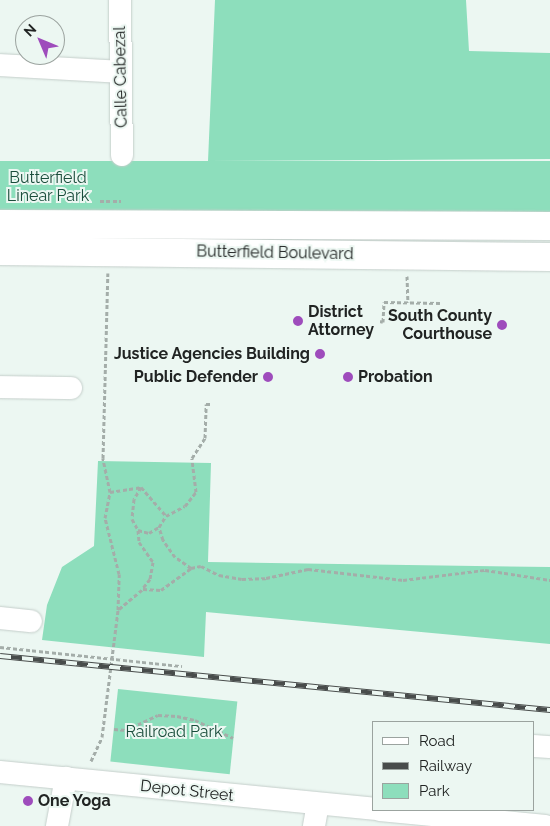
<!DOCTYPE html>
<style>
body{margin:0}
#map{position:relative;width:550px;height:826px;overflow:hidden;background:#ecf7f2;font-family:Raleway,sans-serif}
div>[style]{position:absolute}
.green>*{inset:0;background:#8ddebc;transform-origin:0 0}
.path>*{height:3px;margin-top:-1.5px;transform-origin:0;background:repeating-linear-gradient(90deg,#a4ada9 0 4px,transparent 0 6.5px)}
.roads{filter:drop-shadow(0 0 1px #c4ceca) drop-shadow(0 0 1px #c4ceca)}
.minor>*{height:22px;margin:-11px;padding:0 11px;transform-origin:11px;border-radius:11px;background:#fff}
.major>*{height:28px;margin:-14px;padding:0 14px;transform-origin:14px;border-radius:14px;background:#fff}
.rail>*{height:5.5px;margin-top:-2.75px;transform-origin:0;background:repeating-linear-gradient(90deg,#ecf7f2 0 11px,#484c4b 0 22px);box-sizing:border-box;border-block:1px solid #484c4b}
.dots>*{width:14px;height:14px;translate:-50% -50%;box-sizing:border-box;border:2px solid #ecf7f2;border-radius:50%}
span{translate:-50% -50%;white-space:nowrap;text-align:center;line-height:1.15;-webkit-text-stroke:4px #ecf7f2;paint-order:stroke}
.street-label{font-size:16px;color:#212423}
.park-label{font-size:16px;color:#1a4d3b}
.poi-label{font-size:16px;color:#212423;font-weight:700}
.left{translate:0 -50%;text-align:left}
.right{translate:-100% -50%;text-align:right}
.legend{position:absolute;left:372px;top:721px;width:162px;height:90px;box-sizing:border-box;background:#ecf7f2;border:1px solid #9ba39f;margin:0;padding:6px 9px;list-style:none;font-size:15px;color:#212423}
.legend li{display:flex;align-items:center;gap:10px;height:25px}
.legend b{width:25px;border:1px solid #9ba39f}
.north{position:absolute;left:15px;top:15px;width:50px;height:50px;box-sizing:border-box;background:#ecf7f2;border:1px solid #9ba39f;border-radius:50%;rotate:315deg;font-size:14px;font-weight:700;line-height:20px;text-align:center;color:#212423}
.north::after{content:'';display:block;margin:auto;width:18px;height:22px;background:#9e4cbc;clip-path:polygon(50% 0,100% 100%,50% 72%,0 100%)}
</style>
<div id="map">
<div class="green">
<i style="clip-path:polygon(215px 0,466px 0,469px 51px,550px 53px,550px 159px,208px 161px)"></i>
<i style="left:0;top:161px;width:550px;height:51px"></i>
<i style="clip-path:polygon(98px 461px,211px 463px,208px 562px,550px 567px,550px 644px,206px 612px,204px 657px,42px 640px,47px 605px,62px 567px,94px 546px)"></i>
<i style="left:118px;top:689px;width:120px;height:73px;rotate:6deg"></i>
</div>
<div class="path">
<i style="left:100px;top:201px;width:21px"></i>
<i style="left:407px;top:276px;width:26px;rotate:88deg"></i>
<i style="left:380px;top:321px;width:3px;rotate:18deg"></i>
<i style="left:383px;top:322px;width:20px;rotate:-87deg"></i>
<i style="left:384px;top:302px;width:56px;rotate:1deg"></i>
<i style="left:141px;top:487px;width:14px;rotate:120deg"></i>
<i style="left:134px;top:499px;width:20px;rotate:96deg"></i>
<i style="left:132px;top:519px;width:13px;rotate:61deg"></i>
<i style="left:138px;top:530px;width:12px;rotate:85deg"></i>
<i style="left:139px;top:542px;width:24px;rotate:55deg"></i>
<i style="left:153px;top:562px;width:17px;rotate:100deg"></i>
<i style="left:150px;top:579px;width:11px;rotate:128deg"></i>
<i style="left:110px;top:492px;width:31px;rotate:-9deg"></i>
<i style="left:141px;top:487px;width:38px;rotate:49deg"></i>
<i style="left:166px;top:516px;width:21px;rotate:-28deg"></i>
<i style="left:185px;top:506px;width:18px;rotate:-52deg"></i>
<i style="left:196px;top:492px;width:34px;rotate:-97deg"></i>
<i style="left:192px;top:458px;width:24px;rotate:-57deg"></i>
<i style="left:205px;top:438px;width:34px;rotate:-88deg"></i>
<i style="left:206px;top:404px;width:6px"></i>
<i style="left:138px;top:530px;width:11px;rotate:15deg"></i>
<i style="left:149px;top:533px;width:12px;rotate:-31deg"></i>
<i style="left:191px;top:568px;width:10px;rotate:-11deg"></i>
<i style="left:201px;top:566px;width:20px;rotate:27deg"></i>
<i style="left:219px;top:575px;width:23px;rotate:10deg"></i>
<i style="left:242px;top:579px;width:24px;rotate:-2deg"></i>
<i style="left:266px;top:578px;width:43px;rotate:-12.1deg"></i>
<i style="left:308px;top:569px;width:96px;rotate:6.6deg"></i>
<i style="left:403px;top:580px;width:83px;rotate:-7deg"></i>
<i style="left:485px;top:570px;width:66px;rotate:8.7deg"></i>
<i style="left:119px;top:609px;width:31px;rotate:-40deg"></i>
<i style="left:143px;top:589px;width:18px;rotate:3deg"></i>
<i style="left:161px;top:590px;width:37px;rotate:-36deg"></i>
<i style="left:191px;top:568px;width:19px;rotate:-145deg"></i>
<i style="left:175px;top:557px;width:21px;rotate:-125deg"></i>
<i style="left:163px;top:540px;width:14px;rotate:-107deg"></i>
<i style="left:159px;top:527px;width:13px;rotate:-58deg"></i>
<i style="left:0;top:647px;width:183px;rotate:6deg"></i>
<i style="left:114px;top:729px;width:12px;rotate:5deg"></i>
<i style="left:126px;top:730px;width:35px;rotate:-25deg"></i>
<i style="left:158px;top:715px;width:19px;rotate:3deg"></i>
<i style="left:177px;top:716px;width:18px;rotate:13deg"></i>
<i style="left:195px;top:720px;width:42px;rotate:25.3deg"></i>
<i style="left:91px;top:761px;width:26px;rotate:-65deg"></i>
<i style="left:102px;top:737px;width:128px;rotate:-82.8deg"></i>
<i style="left:118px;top:610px;width:36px;rotate:-88deg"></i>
<i style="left:119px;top:574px;width:58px;rotate:-104deg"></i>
<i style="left:105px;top:518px;width:26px;rotate:-79deg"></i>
<i style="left:110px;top:492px;width:35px;rotate:-102deg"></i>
<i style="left:103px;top:458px;width:185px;rotate:-88.5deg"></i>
</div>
<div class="roads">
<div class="minor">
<i style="left:120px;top:0;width:155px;rotate:89.3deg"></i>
<i style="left:0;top:65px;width:121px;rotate:3.3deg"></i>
<i style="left:0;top:387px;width:71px;rotate:0.8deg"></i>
<i style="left:0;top:618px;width:31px;rotate:6deg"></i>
<i style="left:534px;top:746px;width:16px;rotate:4deg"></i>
<i style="left:0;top:772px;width:376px;rotate:5.6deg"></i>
<i style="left:380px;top:810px;width:166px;rotate:5.5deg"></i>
<i style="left:57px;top:826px;width:49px;rotate:-79.4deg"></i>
<i style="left:314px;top:826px;width:22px;rotate:-80deg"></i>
</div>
<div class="major">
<i style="left:0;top:224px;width:550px;rotate:0.21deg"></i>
<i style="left:0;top:251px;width:550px;rotate:0.63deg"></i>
</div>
</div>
<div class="rail">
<i style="left:0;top:656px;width:553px;rotate:5.61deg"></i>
</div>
<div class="dots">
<i style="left:298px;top:321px;background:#9e4cbc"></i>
<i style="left:502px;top:325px;background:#9e4cbc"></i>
<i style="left:320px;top:354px;background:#9e4cbc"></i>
<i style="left:268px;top:377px;background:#9e4cbc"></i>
<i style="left:348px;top:377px;background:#9e4cbc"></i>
<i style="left:28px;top:801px;background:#9e4cbc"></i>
</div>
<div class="street-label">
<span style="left:121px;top:77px;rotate:-91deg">Calle Cabezal</span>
<span style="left:275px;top:253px;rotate:1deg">Butterfield Boulevard</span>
<span style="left:187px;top:791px;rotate:6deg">Depot Street</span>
</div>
<div class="park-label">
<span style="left:48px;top:187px">Butterfield<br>Linear Park</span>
<span style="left:174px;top:732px">Railroad Park</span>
</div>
<div class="poi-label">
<span class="left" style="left:308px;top:321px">District<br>Attorney</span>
<span class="right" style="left:492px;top:325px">South County<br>Courthouse</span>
<span class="right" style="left:310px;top:354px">Justice Agencies Building</span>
<span class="right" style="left:258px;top:377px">Public Defender</span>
<span class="left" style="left:358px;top:377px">Probation</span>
<span class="left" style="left:38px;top:801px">One Yoga</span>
</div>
<ul class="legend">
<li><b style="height:6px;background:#fff"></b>Road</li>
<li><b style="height:6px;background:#484c4b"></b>Railway</li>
<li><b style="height:14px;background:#8ddebc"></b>Park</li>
</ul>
<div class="north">N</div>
</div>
